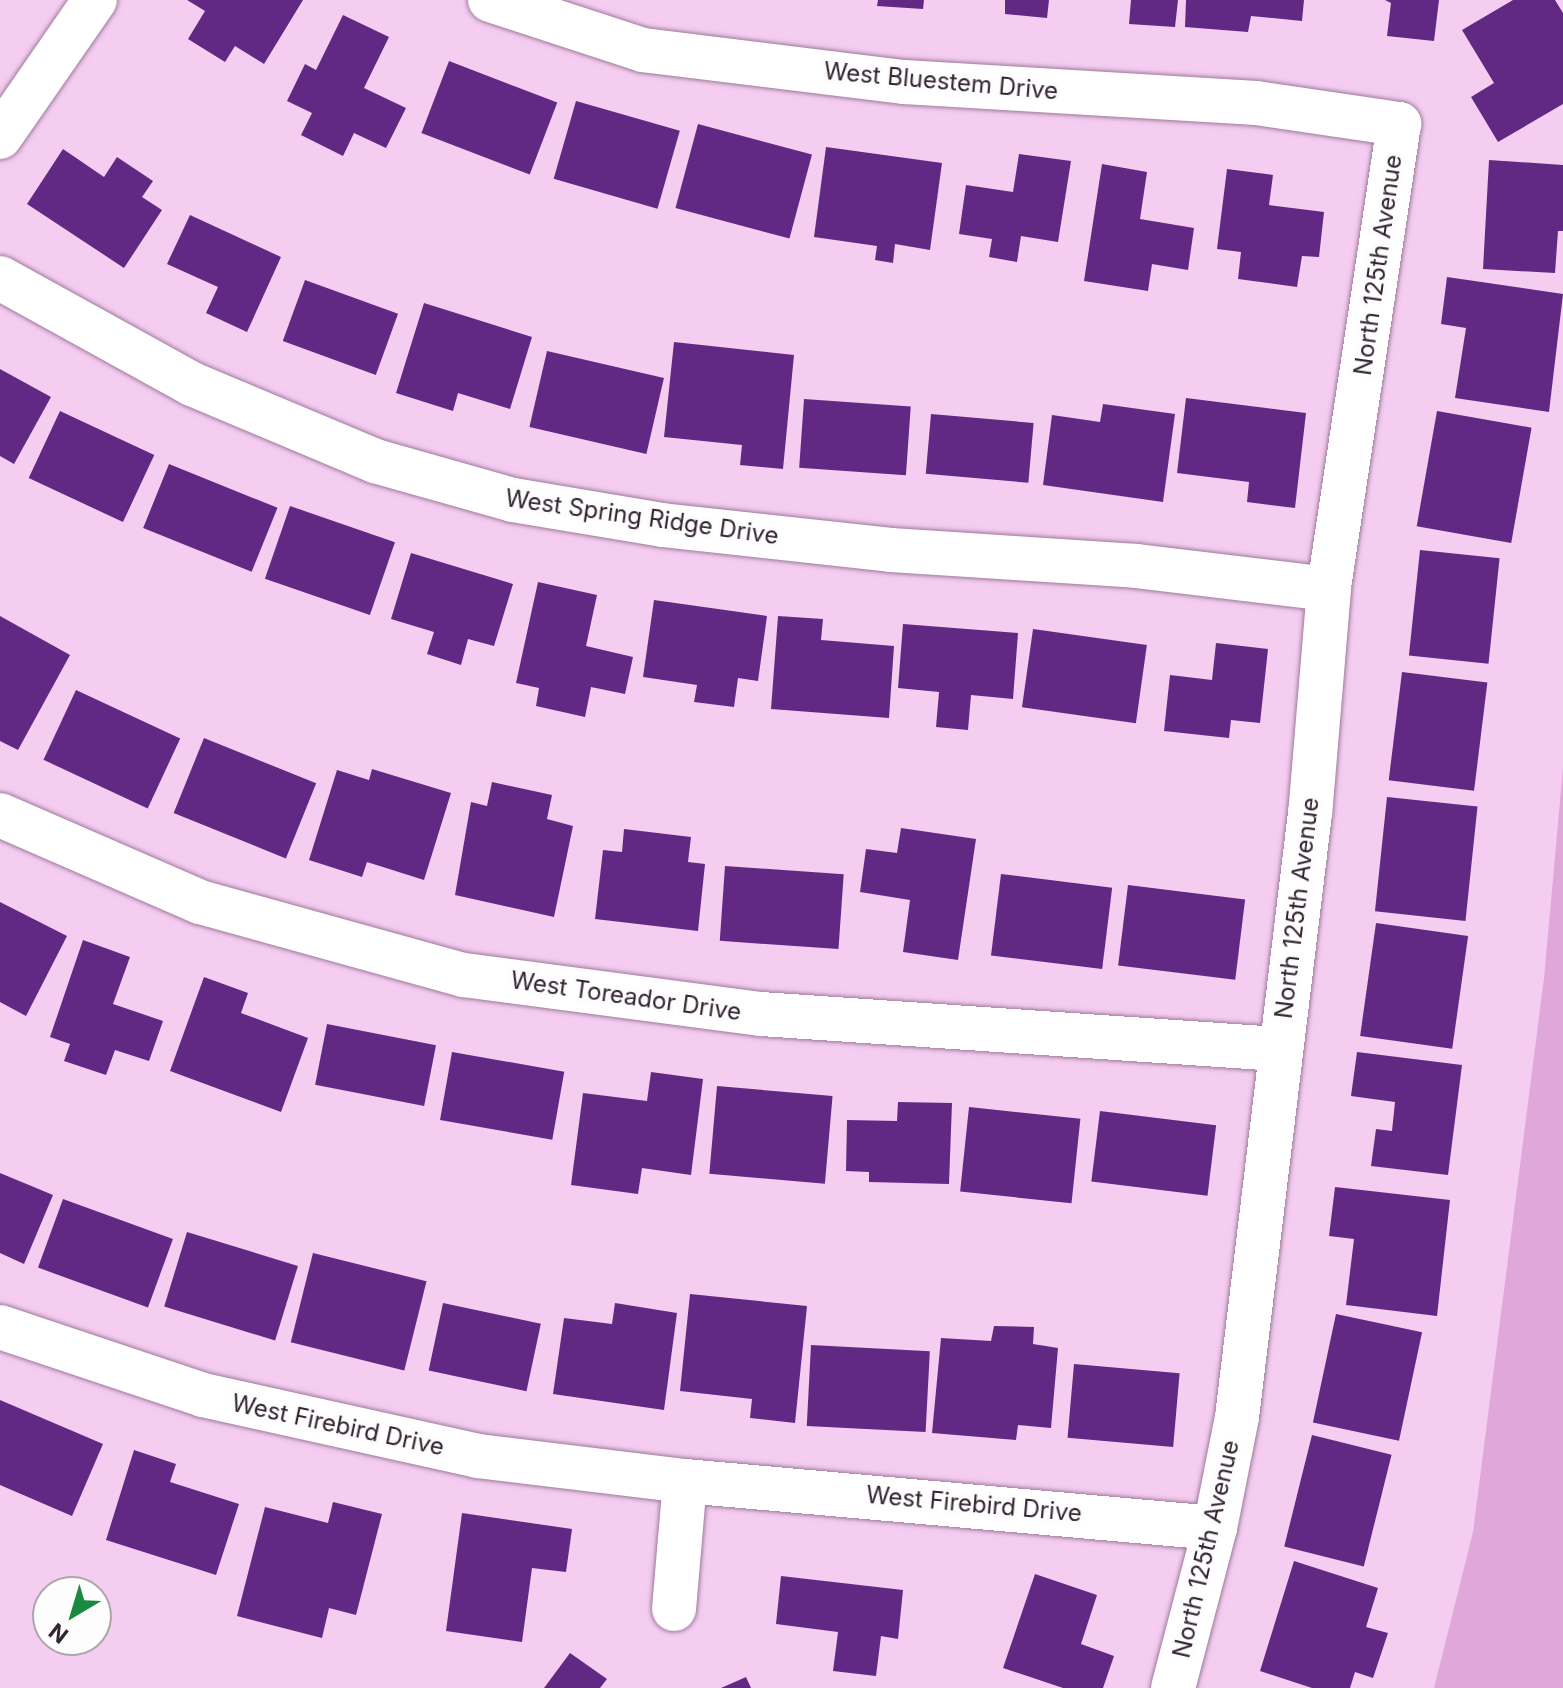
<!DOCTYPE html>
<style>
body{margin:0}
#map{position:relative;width:1563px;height:1688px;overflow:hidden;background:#f5cdf1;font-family:Inter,sans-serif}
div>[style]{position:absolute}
.green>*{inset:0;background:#e0a7db}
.building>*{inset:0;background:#612984;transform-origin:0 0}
.roads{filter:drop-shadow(0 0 2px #9e7a9b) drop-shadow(0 0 2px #9e7a9b)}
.minor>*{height:44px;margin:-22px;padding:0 22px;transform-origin:22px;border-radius:22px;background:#fff}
span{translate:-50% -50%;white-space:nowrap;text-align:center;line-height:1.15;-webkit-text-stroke:8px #fdfdfd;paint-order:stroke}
.street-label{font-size:24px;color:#332432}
.north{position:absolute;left:32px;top:1576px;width:80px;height:80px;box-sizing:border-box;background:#fdfdfd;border:2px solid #aca6ac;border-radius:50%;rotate:218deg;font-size:22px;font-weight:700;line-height:32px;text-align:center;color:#332432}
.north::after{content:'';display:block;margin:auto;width:28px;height:36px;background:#1b8941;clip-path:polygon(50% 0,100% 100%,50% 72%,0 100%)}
</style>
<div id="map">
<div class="green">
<i style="clip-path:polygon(1563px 768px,1563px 1688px,1434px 1688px,1473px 1532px,1544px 978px)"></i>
</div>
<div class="building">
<i style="clip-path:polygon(187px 0,303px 0,264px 64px,235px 46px,225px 62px,188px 39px,205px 11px)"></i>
<i style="clip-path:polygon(878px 0,924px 0,923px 9px,877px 6px)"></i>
<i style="clip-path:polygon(1005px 0,1049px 0,1047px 18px,1005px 14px)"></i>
<i style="clip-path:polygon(1131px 0,1178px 0,1175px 27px,1129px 24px)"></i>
<i style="clip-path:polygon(1186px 0,1304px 0,1302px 21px,1251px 16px,1248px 32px,1185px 27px)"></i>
<i style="clip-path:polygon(1385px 0,1439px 0,1434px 41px,1387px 36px,1391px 3px)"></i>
<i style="clip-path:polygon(1513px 0,1555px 0,1563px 13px,1563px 104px,1498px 142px,1471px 97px,1494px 83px,1462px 30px)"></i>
<i style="clip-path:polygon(343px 15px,389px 37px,364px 88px,406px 108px,386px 148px,354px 133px,343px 156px,301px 135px,312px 113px,287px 101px,305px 64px,316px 70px)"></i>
<i style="left:449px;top:61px;width:116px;height:77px;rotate:21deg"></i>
<i style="left:576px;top:101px;width:108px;height:81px;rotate:16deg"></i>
<i style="left:698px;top:124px;width:118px;height:87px;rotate:15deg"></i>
<i style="clip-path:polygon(826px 147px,942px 163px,930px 250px,895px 244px,893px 263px,875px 260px,877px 246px,814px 237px)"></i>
<i style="clip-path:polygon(63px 149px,104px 177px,117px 157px,153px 181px,142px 197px,162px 210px,124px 268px,27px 204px)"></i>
<i style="clip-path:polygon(1019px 154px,1071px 161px,1058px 242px,1021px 236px,1017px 262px,989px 257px,992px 239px,959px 234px,966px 185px,1013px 192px)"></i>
<i style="clip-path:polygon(1489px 160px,1563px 165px,1563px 231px,1558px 231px,1555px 273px,1483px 269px)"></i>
<i style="clip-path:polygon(1102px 164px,1147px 172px,1140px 219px,1194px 228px,1188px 270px,1152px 264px,1148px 291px,1084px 281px)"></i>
<i style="clip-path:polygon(1227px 169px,1273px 175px,1269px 205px,1324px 212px,1319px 257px,1302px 256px,1297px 287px,1238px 279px,1241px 252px,1217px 249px)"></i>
<i style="clip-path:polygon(190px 215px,281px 257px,247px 332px,206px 313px,218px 287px,167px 264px)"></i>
<i style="clip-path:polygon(1447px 277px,1563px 294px,1549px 412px,1455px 398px,1466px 328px,1441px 324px)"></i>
<i style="left:305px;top:280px;width:99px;height:65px;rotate:20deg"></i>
<i style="clip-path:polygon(424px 303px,532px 337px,510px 409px,458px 393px,453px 411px,396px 393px)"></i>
<i style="clip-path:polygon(674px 342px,794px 355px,783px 469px,740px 465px,742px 445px,664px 437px)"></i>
<i style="left:547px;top:351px;width:120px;height:78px;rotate:13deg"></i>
<i style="clip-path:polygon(0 369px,51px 397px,14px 464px,0 456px)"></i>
<i style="clip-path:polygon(1186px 398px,1306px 413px,1295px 508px,1247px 502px,1249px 482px,1177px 473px)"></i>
<i style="left:804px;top:399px;width:107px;height:69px;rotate:4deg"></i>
<i style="clip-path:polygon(1103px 404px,1175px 414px,1163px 502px,1043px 485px,1052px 415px,1100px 422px)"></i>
<i style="left:60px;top:411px;width:104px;height:74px;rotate:25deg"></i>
<i style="left:1437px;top:411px;width:96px;height:117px;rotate:10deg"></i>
<i style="left:931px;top:414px;width:103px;height:60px;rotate:5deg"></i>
<i style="left:169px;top:464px;width:117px;height:69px;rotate:22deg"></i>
<i style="left:290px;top:506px;width:111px;height:77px;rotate:19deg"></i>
<i style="left:1420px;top:550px;width:80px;height:106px;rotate:6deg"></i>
<i style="clip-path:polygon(411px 553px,513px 584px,494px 646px,468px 639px,461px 665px,427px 654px,434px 632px,391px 619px)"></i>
<i style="clip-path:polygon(538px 582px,597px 595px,586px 646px,633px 657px,625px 694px,591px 687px,585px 717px,536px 706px,539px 688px,516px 683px)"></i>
<i style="clip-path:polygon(654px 600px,767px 616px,758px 681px,738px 678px,734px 707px,694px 702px,697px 685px,643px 677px)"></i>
<i style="clip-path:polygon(0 616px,70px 655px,18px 750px,0 741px)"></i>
<i style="clip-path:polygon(778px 616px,823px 619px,821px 640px,894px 646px,889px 718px,771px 709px)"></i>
<i style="clip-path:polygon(903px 624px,1018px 633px,1013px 699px,971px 695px,968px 730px,936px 727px,939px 692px,898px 688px)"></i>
<i style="left:1033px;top:629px;width:115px;height:79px;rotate:8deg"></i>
<i style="clip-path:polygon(1216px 643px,1268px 649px,1260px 723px,1231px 720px,1229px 738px,1164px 731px,1170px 675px,1212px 680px)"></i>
<i style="left:1402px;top:672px;width:86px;height:109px;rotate:7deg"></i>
<i style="left:76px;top:690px;width:115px;height:77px;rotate:25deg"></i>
<i style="left:204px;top:738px;width:121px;height:81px;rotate:22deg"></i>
<i style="clip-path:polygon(372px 769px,451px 793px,424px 880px,367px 862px,362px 877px,309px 860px,337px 770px,369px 780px)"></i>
<i style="clip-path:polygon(492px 782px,552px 795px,547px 819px,573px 826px,554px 917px,455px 895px,471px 802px,487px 806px)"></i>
<i style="left:1387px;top:797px;width:91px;height:115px;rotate:6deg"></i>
<i style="clip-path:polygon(901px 828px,976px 839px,958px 960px,903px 952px,910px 900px,860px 892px,866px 849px,897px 853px)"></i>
<i style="clip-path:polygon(624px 829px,691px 837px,688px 862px,705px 864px,698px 931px,595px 919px,603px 850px,622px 852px)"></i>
<i style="left:725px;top:866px;width:119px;height:75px;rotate:4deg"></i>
<i style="left:1001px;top:874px;width:112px;height:82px;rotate:7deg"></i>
<i style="left:1128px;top:885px;width:118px;height:81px;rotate:7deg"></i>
<i style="clip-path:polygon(0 902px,67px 936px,26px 1016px,0 1002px)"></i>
<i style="left:1376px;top:923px;width:93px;height:114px;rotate:8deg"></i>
<i style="clip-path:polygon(83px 940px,130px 957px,113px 1004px,163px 1021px,149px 1061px,115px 1050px,106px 1075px,64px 1061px,70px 1044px,50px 1037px)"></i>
<i style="clip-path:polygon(204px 977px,248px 993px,241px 1013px,308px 1038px,281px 1112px,170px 1071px)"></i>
<i style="left:327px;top:1024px;width:111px;height:62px;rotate:11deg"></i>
<i style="left:452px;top:1052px;width:114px;height:69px;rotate:10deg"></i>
<i style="clip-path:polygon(1357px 1052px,1462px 1065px,1448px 1175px,1371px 1166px,1376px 1129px,1392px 1131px,1395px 1102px,1351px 1096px)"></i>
<i style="clip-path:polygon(651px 1072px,703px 1079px,691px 1175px,642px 1168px,638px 1194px,571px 1185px,583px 1093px,647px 1101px)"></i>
<i style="left:717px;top:1086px;width:116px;height:88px;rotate:5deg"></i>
<i style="clip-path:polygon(898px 1102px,952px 1103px,949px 1184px,869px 1182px,869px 1172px,846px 1171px,847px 1120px,897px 1121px)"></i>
<i style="left:969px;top:1107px;width:112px;height:85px;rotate:6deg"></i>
<i style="left:1100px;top:1111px;width:117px;height:71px;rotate:7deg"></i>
<i style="clip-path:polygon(0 1173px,53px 1195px,24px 1264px,0 1253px)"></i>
<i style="clip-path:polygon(1335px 1187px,1450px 1200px,1437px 1316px,1346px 1305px,1354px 1239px,1329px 1236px)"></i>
<i style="left:63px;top:1199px;width:117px;height:73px;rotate:20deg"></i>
<i style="left:187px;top:1232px;width:116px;height:78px;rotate:17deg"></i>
<i style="left:313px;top:1253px;width:117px;height:92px;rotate:14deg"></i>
<i style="clip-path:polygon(690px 1294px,807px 1306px,795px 1423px,750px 1418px,752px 1399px,680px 1391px)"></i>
<i style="left:443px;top:1303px;width:100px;height:69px;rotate:12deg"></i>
<i style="clip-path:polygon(615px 1303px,677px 1313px,664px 1410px,553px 1394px,564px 1318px,612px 1324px)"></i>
<i style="left:1336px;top:1314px;width:88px;height:111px;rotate:12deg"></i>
<i style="clip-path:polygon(994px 1326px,1034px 1327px,1033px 1344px,1058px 1348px,1051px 1428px,1018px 1425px,1016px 1440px,932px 1433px,941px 1338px,991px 1341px)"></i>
<i style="left:811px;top:1345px;width:119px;height:81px;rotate:3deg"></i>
<i style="left:1074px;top:1364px;width:106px;height:74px;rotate:5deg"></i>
<i style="clip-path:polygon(0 1400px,103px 1444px,72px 1516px,0 1485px)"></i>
<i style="left:1312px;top:1435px;width:82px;height:115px;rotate:14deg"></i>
<i style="clip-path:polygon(134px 1450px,176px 1464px,170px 1482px,239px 1504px,216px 1575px,106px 1540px)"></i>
<i style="clip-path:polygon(333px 1502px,382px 1514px,356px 1615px,329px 1608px,322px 1638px,237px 1616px,265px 1507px,328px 1523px)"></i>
<i style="clip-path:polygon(462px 1513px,572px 1529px,566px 1572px,532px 1568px,522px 1642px,446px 1631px)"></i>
<i style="clip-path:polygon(1294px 1561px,1378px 1588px,1366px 1627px,1388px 1633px,1373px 1678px,1355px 1672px,1350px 1688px,1312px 1688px,1260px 1671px)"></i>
<i style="clip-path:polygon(1035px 1574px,1097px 1595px,1081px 1644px,1114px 1656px,1103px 1688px,1063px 1688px,1003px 1668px)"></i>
<i style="clip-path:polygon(781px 1576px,903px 1590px,898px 1639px,881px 1636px,876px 1676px,833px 1671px,838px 1632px,776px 1624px)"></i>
<i style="clip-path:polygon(570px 1653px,607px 1679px,600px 1688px,544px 1688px)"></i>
<i style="clip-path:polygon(746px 1677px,751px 1688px,721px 1688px)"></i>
</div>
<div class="roads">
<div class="minor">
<i style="left:490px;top:0;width:161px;rotate:18.1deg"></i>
<i style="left:643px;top:50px;width:263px;rotate:7deg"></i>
<i style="left:904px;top:82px;width:353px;rotate:3.4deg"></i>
<i style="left:1256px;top:103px;width:145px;rotate:8.4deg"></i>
<i style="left:1399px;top:124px;width:470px;rotate:98.6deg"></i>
<i style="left:1329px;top:589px;width:225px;rotate:94.8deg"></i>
<i style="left:1310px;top:813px;width:608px;rotate:96.89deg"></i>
<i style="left:1237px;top:1417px;width:113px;rotate:101.2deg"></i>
<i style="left:1215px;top:1528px;width:165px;rotate:104.7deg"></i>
<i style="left:0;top:137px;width:167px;rotate:-55.3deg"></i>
<i style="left:0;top:278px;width:219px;rotate:28.9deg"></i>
<i style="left:192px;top:384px;width:199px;rotate:22.8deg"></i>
<i style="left:375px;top:461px;width:143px;rotate:15.8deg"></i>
<i style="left:513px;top:500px;width:151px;rotate:9.5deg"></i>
<i style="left:662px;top:525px;width:230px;rotate:6.2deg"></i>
<i style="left:891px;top:550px;width:246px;rotate:3.7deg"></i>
<i style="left:1136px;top:566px;width:194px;rotate:6.8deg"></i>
<i style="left:0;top:815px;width:218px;rotate:23.5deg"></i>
<i style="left:200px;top:902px;width:274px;rotate:15.5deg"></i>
<i style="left:464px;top:975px;width:300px;rotate:7.5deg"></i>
<i style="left:761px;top:1014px;width:519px;rotate:3.87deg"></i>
<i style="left:0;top:1327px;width:214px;rotate:18.5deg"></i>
<i style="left:203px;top:1395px;width:282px;rotate:12.5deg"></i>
<i style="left:478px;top:1456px;width:209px;rotate:6.9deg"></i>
<i style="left:685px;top:1481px;width:532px;rotate:5.07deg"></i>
<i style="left:674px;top:1609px;width:128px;rotate:-85.1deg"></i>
</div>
</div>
<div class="street-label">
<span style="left:941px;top:81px;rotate:5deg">West Bluestem Drive</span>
<span style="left:1378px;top:265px;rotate:-82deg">North 125th Avenue</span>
<span style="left:642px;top:517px;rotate:8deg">West Spring Ridge Drive</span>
<span style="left:1297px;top:908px;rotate:-83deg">North 125th Avenue</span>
<span style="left:626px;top:996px;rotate:8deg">West Toreador Drive</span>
<span style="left:338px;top:1425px;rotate:12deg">West Firebird Drive</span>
<span style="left:974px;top:1504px;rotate:5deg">West Firebird Drive</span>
<span style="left:1206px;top:1549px;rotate:-77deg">North 125th Avenue</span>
</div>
<div class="north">N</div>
</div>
